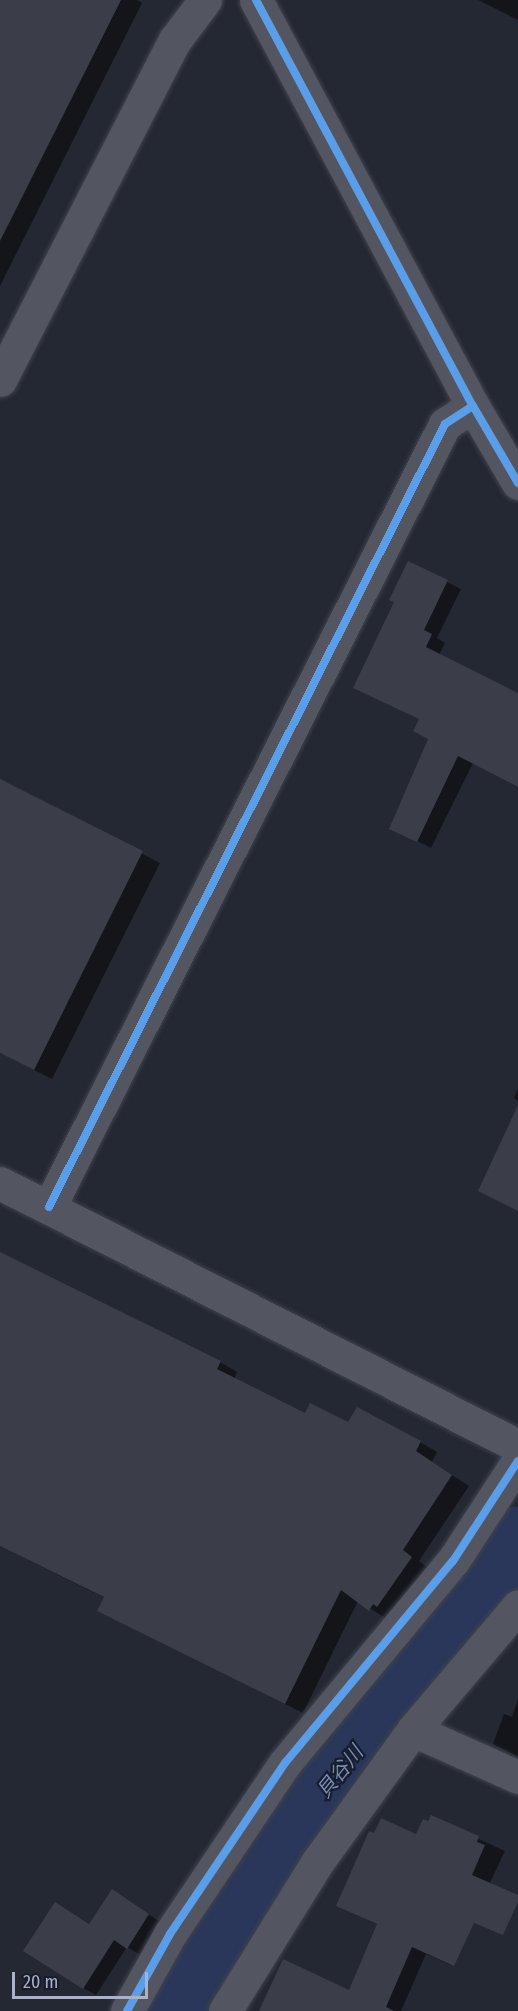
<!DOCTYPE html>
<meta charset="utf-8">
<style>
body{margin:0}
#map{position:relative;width:518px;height:2011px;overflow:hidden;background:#242833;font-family:"Fira Sans Condensed","Noto Sans JP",sans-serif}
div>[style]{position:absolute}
.shadow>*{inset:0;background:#0007}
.river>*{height:82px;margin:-41px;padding:0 41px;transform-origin:41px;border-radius:41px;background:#2b375a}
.building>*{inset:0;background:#3b3e49}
.roads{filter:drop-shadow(0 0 2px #40434c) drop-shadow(0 0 2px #40434c)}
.minor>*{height:33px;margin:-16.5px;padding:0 16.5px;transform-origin:16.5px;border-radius:16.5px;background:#535661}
.cycleway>*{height:8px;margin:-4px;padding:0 4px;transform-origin:4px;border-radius:4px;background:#5a9eea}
span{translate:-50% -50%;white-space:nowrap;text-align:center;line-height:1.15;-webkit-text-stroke:4.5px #171d2d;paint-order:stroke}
.water-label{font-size:20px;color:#7889b6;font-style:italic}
.scale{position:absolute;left:12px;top:1972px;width:136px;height:27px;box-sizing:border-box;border:3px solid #abb1c6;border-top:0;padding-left:8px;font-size:18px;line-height:21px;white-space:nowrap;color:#abb1c6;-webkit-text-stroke:4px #171d2d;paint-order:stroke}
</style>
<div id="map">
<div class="shadow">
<i style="clip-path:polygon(0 0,137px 0,142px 3px,0 286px)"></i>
<i style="clip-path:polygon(478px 0,518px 0,518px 20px)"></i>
<i style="clip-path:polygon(409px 563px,461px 589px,437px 638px,445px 643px,439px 655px,518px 693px,518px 787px,473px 763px,431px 848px,391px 828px,430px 739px,420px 719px,396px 602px)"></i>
<i style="clip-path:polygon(0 781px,160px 863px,52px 1079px,0 1053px)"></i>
<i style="clip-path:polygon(518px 1089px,518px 1101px,514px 1098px)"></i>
<i style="clip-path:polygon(0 1253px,220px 1362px,237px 1372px,234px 1379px,306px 1415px,420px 1442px,437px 1452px,432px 1462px,469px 1486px,419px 1561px,428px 1568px,387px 1619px,358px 1601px,303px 1713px,116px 1620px,105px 1598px,0 1546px)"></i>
<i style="clip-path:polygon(518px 1699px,518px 1757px,493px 1744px,504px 1714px,512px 1717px)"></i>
<i style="clip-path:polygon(431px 1817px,505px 1851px,451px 1965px,426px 1954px,401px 2011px,261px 2011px,349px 1992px,378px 1925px,338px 1906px,375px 1835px,417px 1836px)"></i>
<i style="clip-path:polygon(125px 1898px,160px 1922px,141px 1955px,127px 1947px,96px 1995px,83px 1988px,90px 1926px)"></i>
</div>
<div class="river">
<i style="left:185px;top:2011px;width:176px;rotate:-60.8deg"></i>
<i style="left:271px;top:1857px;width:396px;rotate:-51.4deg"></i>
</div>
<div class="building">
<i style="clip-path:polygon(0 0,121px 0,0 241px)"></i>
<i style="clip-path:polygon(408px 561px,448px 580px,424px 630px,432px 634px,426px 647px,518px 693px,518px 787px,458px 756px,417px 842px,389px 829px,428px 739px,413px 731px,419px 719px,353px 688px,394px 602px,389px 600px)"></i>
<i style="clip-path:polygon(0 779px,143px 851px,34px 1070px,0 1053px)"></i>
<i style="clip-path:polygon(518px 1105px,518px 1211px,478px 1191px)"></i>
<i style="clip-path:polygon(0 1252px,221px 1361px,217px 1369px,305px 1413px,310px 1403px,348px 1422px,357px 1407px,421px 1441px,416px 1451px,452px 1475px,403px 1550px,412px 1557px,377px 1607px,373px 1604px,369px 1611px,341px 1590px,285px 1704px,97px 1611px,104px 1597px,0 1546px)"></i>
<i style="clip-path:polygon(431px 1815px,479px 1836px,477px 1842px,485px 1845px,472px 1875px,518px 1895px,518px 1902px,503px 1935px,474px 1923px,454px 1966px,412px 1947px,386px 2007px,394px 2011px,259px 2011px,283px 1959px,349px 1990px,377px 1924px,336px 1906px,369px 1831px,374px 1833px,381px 1818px,416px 1834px,423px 1819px,428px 1821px)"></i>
<i style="clip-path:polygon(112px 1889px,149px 1914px,127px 1949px,114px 1940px,83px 1989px,23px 1951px,55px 1902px,89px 1924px)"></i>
</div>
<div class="roads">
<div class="minor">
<i style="left:256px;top:0;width:460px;rotate:61.9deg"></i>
<i style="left:473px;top:406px;width:89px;rotate:59.7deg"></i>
<i style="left:0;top:380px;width:382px;rotate:-62.8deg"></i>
<i style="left:175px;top:40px;width:50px;rotate:-53.1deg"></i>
<i style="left:0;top:1183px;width:581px;rotate:26.92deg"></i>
<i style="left:49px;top:1207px;width:877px;rotate:-63.17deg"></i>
<i style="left:445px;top:424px;width:33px;rotate:-33deg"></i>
<i style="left:413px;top:1730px;width:115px;rotate:24.1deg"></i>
<i style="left:127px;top:2011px;width:88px;rotate:-60.8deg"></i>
<i style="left:170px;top:1934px;width:206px;rotate:-56.1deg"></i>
<i style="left:285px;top:1763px;width:263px;rotate:-50.3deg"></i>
<i style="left:453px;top:1561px;width:119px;rotate:-57deg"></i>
<i style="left:225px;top:2011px;width:173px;rotate:-58.2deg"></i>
<i style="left:316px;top:1864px;width:165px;rotate:-54.1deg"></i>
<i style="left:413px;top:1730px;width:162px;rotate:-49.7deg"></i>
</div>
</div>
<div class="cycleway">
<i style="left:256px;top:0;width:460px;rotate:61.9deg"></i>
<i style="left:473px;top:406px;width:89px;rotate:59.7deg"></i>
<i style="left:49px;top:1207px;width:877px;rotate:-63.17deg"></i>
<i style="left:445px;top:424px;width:33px;rotate:-33deg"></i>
<i style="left:127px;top:2011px;width:88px;rotate:-60.8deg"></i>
<i style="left:170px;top:1934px;width:206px;rotate:-56.1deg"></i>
<i style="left:285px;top:1763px;width:263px;rotate:-50.3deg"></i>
<i style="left:453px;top:1561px;width:119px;rotate:-57deg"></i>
</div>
<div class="water-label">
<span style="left:340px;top:1772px;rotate:-51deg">貝谷川</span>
</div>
<div class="scale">20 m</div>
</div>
